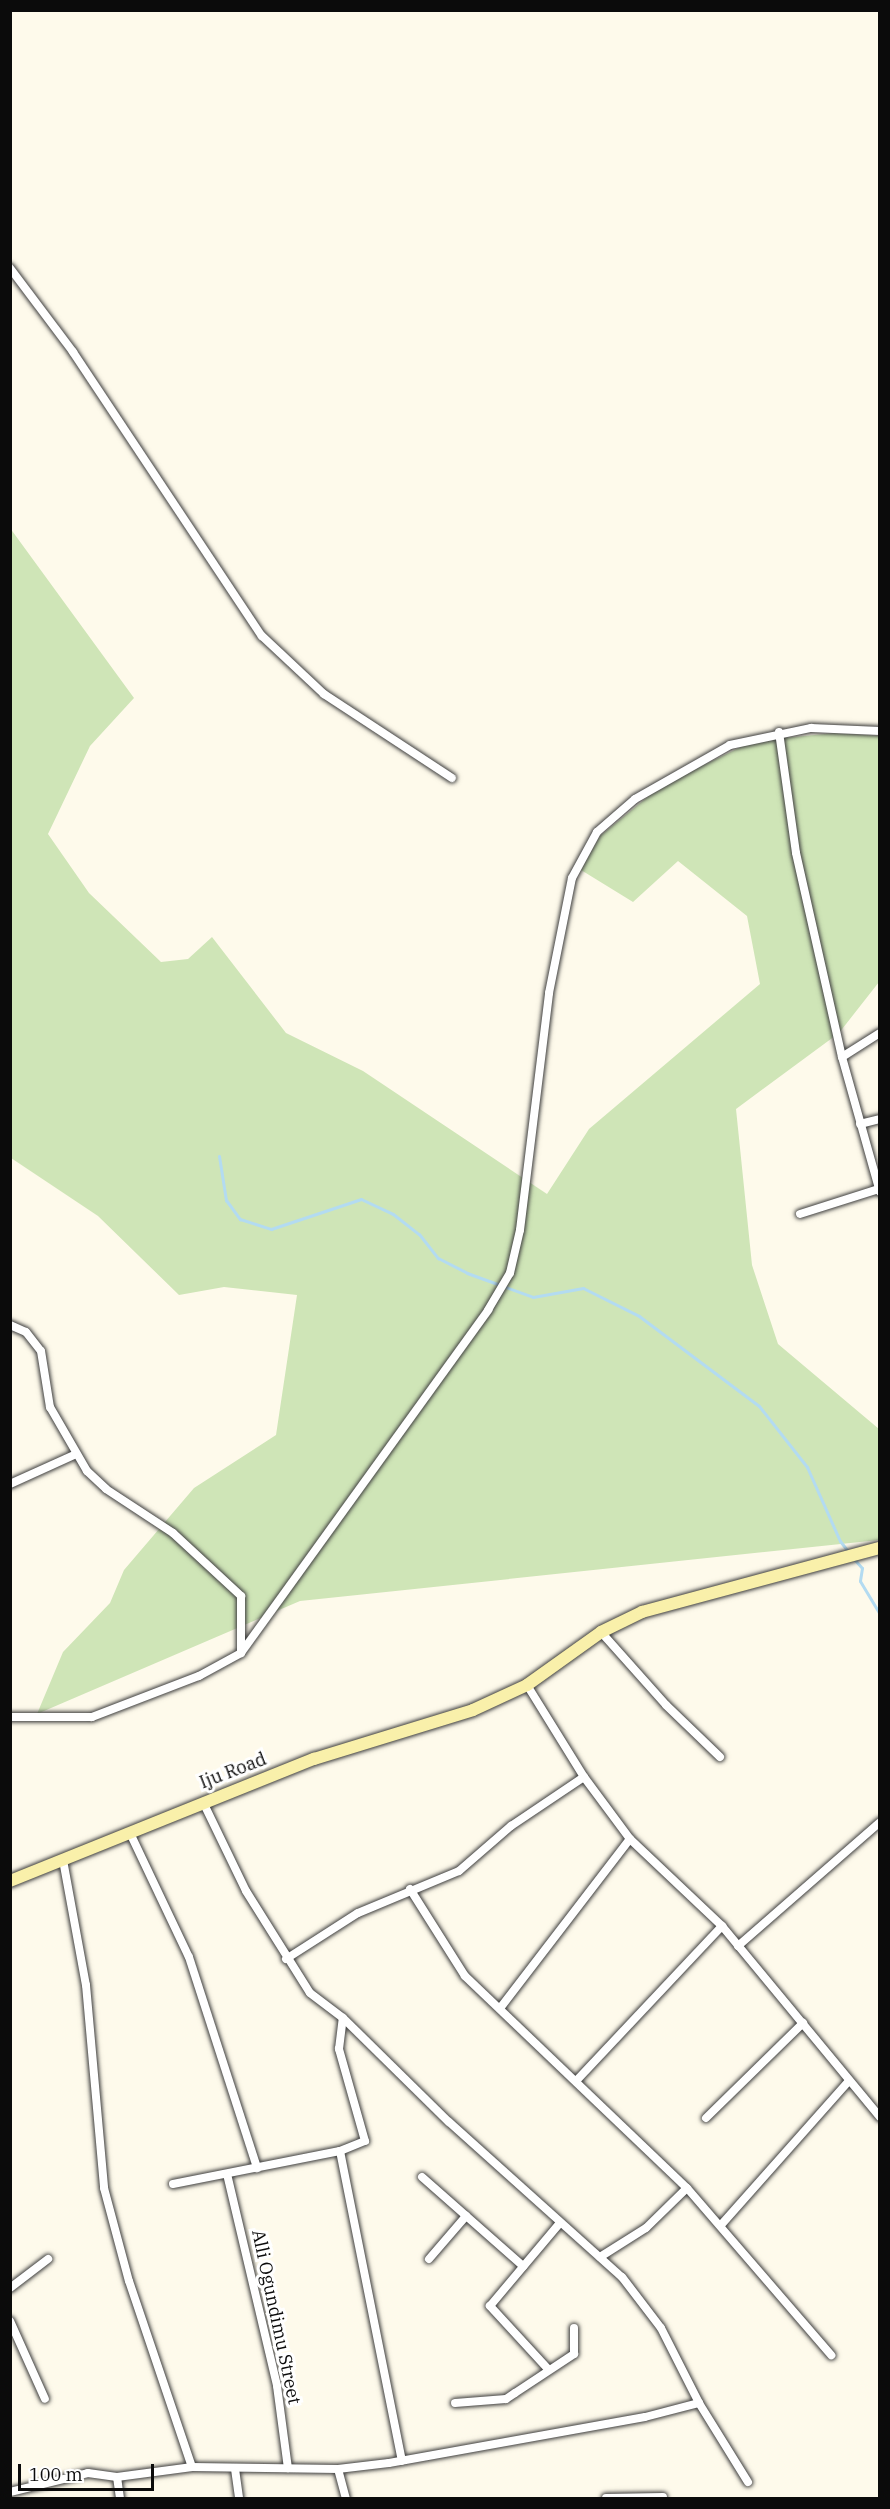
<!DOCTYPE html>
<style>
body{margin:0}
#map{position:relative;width:890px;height:2509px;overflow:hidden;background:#fefaeb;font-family:"IBM Plex Serif",serif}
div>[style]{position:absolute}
.green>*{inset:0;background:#cfe5b7}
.stream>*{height:3px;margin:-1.5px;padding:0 1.5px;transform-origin:1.5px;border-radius:1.5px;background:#b3dbf1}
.roads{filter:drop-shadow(0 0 2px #3e3e3e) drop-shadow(0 0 2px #3e3e3e)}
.street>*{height:8px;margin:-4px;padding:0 4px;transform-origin:4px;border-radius:4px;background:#fff}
.secondary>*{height:12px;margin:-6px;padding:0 6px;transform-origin:6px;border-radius:6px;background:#f9f0aa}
span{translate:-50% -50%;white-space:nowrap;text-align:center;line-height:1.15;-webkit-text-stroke:6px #fff;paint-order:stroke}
.street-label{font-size:18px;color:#0b0b0b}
.frame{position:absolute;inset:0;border:12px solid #0b0b0b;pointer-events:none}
.scale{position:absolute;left:18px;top:2464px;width:136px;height:27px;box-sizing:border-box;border:3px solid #0b0b0b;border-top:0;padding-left:8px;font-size:18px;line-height:21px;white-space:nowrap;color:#0b0b0b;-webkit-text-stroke:4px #fff;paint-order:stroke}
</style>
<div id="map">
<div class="green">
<i style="clip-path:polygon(10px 528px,134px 698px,90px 746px,48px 834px,89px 893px,161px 962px,188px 959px,212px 937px,286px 1033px,363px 1071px,547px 1194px,589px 1129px,760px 984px,747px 916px,678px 861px,633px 902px,581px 870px,600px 836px,661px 786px,753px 741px,835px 733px,879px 736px,879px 982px,839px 1033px,736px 1109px,752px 1265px,778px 1344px,879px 1429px,879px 1540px,300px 1601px,37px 1714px,63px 1652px,110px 1603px,124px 1570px,194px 1488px,276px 1435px,297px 1295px,224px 1287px,179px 1295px,98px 1216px,11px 1158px)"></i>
</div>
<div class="stream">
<i style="left:219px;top:1156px;width:45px;rotate:81deg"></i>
<i style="left:226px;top:1200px;width:24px;rotate:54deg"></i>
<i style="left:240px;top:1219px;width:33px;rotate:18deg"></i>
<i style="left:271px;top:1229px;width:95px;rotate:-18.4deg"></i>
<i style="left:361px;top:1199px;width:35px;rotate:25deg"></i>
<i style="left:393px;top:1214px;width:33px;rotate:38deg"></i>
<i style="left:419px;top:1234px;width:31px;rotate:52deg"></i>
<i style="left:438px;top:1258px;width:33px;rotate:27deg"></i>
<i style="left:467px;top:1273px;width:70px;rotate:20deg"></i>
<i style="left:533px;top:1297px;width:51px;rotate:-10.2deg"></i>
<i style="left:583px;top:1288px;width:63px;rotate:26.6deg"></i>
<i style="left:639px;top:1316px;width:150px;rotate:36.9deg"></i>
<i style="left:759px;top:1406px;width:78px;rotate:51.8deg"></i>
<i style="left:807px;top:1467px;width:81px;rotate:66deg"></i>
<i style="left:840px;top:1541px;width:16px;rotate:52deg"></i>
<i style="left:854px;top:1559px;width:12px;rotate:48deg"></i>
<i style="left:862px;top:1568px;width:13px;rotate:99deg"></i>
<i style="left:860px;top:1581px;width:39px;rotate:59deg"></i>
</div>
<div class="roads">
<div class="street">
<i style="left:10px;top:268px;width:105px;rotate:53.1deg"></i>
<i style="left:73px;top:352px;width:341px;rotate:56.4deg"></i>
<i style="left:262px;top:636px;width:85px;rotate:43.1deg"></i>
<i style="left:324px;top:694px;width:153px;rotate:33.3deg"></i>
<i style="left:779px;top:732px;width:122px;rotate:82deg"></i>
<i style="left:796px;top:853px;width:209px;rotate:77.3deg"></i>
<i style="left:842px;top:1057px;width:140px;rotate:74.3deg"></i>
<i style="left:842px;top:1057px;width:45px;rotate:-32.3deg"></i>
<i style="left:860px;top:1124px;width:21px;rotate:-14deg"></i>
<i style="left:800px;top:1214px;width:83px;rotate:-17.6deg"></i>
<i style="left:10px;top:1325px;width:17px;rotate:24deg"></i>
<i style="left:26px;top:1332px;width:24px;rotate:52deg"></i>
<i style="left:41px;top:1351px;width:57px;rotate:80.9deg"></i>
<i style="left:50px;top:1407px;width:74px;rotate:60deg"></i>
<i style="left:87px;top:1471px;width:26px;rotate:43deg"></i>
<i style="left:106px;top:1489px;width:80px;rotate:33.3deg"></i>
<i style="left:173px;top:1533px;width:93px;rotate:42.8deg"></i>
<i style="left:241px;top:1596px;width:57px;rotate:90deg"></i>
<i style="left:10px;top:1484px;width:70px;rotate:-24.4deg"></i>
<i style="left:601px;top:1632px;width:98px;rotate:48.3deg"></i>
<i style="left:666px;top:1705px;width:75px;rotate:43.9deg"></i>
<i style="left:527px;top:1685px;width:108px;rotate:58.2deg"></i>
<i style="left:584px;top:1777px;width:77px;rotate:53.4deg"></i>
<i style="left:630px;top:1839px;width:127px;rotate:43.4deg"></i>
<i style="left:722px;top:1926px;width:248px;rotate:50.4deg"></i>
<i style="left:10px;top:1717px;width:82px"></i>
<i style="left:92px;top:1717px;width:115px;rotate:-21deg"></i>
<i style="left:199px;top:1676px;width:48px;rotate:-28.7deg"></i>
<i style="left:241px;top:1653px;width:423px;rotate:-54.2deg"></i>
<i style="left:488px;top:1310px;width:43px;rotate:-59.3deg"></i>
<i style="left:510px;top:1273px;width:44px;rotate:-76.9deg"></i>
<i style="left:520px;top:1230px;width:239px;rotate:-83deg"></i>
<i style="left:549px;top:993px;width:117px;rotate:-78.7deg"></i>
<i style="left:572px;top:878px;width:52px;rotate:-61.5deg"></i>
<i style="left:597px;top:832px;width:50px;rotate:-41deg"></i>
<i style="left:635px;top:799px;width:109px;rotate:-29.6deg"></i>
<i style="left:730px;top:745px;width:83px;rotate:-11.9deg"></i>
<i style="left:811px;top:728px;width:69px;rotate:2.5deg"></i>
<i style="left:203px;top:1802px;width:99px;rotate:64.2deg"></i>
<i style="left:246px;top:1891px;width:120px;rotate:57.9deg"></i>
<i style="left:310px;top:1993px;width:41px;rotate:37.1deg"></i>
<i style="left:343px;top:2018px;width:148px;rotate:44.5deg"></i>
<i style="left:449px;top:2122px;width:232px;rotate:41.9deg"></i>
<i style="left:622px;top:2277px;width:64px;rotate:52.6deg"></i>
<i style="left:661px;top:2328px;width:84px;rotate:63.1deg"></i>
<i style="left:699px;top:2403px;width:93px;rotate:58.2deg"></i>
<i style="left:130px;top:1833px;width:137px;rotate:64.6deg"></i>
<i style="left:189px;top:1957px;width:222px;rotate:72.1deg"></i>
<i style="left:63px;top:1860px;width:127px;rotate:79.6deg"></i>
<i style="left:86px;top:1985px;width:204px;rotate:84.9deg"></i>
<i style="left:104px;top:2188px;width:96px;rotate:75deg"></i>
<i style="left:129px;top:2281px;width:196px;rotate:71.3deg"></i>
<i style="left:410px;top:1889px;width:103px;rotate:57.7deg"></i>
<i style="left:465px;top:1976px;width:307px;rotate:43.7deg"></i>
<i style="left:687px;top:2188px;width:221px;rotate:49.2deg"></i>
<i style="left:738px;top:1946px;width:189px;rotate:-41.1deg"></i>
<i style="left:286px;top:1959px;width:85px;rotate:-32.6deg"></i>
<i style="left:358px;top:1913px;width:109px;rotate:-22.6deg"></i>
<i style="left:459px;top:1871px;width:69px;rotate:-40.9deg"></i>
<i style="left:511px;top:1826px;width:88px;rotate:-33.9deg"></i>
<i style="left:501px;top:2007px;width:212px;rotate:-52.5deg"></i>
<i style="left:576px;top:2081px;width:213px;rotate:-46.7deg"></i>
<i style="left:706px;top:2118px;width:136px;rotate:-44.4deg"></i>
<i style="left:340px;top:2151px;width:316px;rotate:78.7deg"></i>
<i style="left:227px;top:2174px;width:218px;rotate:76.7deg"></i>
<i style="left:277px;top:2386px;width:83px;rotate:82.4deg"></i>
<i style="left:422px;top:2177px;width:135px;rotate:41.4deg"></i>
<i style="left:173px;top:2184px;width:170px;rotate:-11.2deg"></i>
<i style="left:340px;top:2151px;width:27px;rotate:-22deg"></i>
<i style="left:365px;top:2141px;width:96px;rotate:-105.8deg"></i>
<i style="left:339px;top:2049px;width:31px;rotate:-83deg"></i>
<i style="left:721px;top:2225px;width:193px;rotate:-48.4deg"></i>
<i style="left:600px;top:2257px;width:54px;rotate:-32.2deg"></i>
<i style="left:646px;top:2228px;width:57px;rotate:-44.3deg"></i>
<i style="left:429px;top:2259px;width:57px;rotate:-49.3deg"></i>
<i style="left:10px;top:2288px;width:48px;rotate:-37.3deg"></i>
<i style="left:10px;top:2321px;width:85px;rotate:65.8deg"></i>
<i style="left:548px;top:2369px;width:86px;rotate:-132.6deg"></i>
<i style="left:490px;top:2306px;width:107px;rotate:-49.9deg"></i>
<i style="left:455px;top:2403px;width:51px;rotate:-4.5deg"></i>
<i style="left:506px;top:2399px;width:11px;rotate:-34deg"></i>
<i style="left:515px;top:2393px;width:71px;rotate:-33.5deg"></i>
<i style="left:574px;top:2354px;width:26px;rotate:-90deg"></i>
<i style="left:235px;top:2469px;width:29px;rotate:82deg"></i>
<i style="left:338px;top:2469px;width:30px;rotate:75deg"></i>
<i style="left:117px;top:2477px;width:21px;rotate:82deg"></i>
<i style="left:10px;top:2492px;width:80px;rotate:-13.7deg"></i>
<i style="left:88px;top:2473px;width:29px;rotate:8deg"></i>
<i style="left:117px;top:2477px;width:76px;rotate:-7.6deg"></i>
<i style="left:192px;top:2467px;width:146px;rotate:0.8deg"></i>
<i style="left:338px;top:2469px;width:51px;rotate:-6.7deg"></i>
<i style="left:389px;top:2463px;width:260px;rotate:-10.2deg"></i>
<i style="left:645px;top:2417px;width:56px;rotate:-14.5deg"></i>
<i style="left:606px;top:2498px;width:57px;rotate:-1deg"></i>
</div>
<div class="secondary">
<i style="left:10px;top:1881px;width:328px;rotate:-21.9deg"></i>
<i style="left:314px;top:1759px;width:166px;rotate:-17.1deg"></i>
<i style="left:473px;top:1710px;width:60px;rotate:-24.8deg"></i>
<i style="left:527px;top:1685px;width:91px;rotate:-35.6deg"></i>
<i style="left:601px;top:1632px;width:46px;rotate:-26deg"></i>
<i style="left:642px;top:1612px;width:246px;rotate:-15.1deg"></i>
</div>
</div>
<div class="street-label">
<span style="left:233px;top:1771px;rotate:-21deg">Iju Road</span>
<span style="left:276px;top:2317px;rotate:78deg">Alli Ogundimu Street</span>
</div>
<div class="frame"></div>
<div class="scale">100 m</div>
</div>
